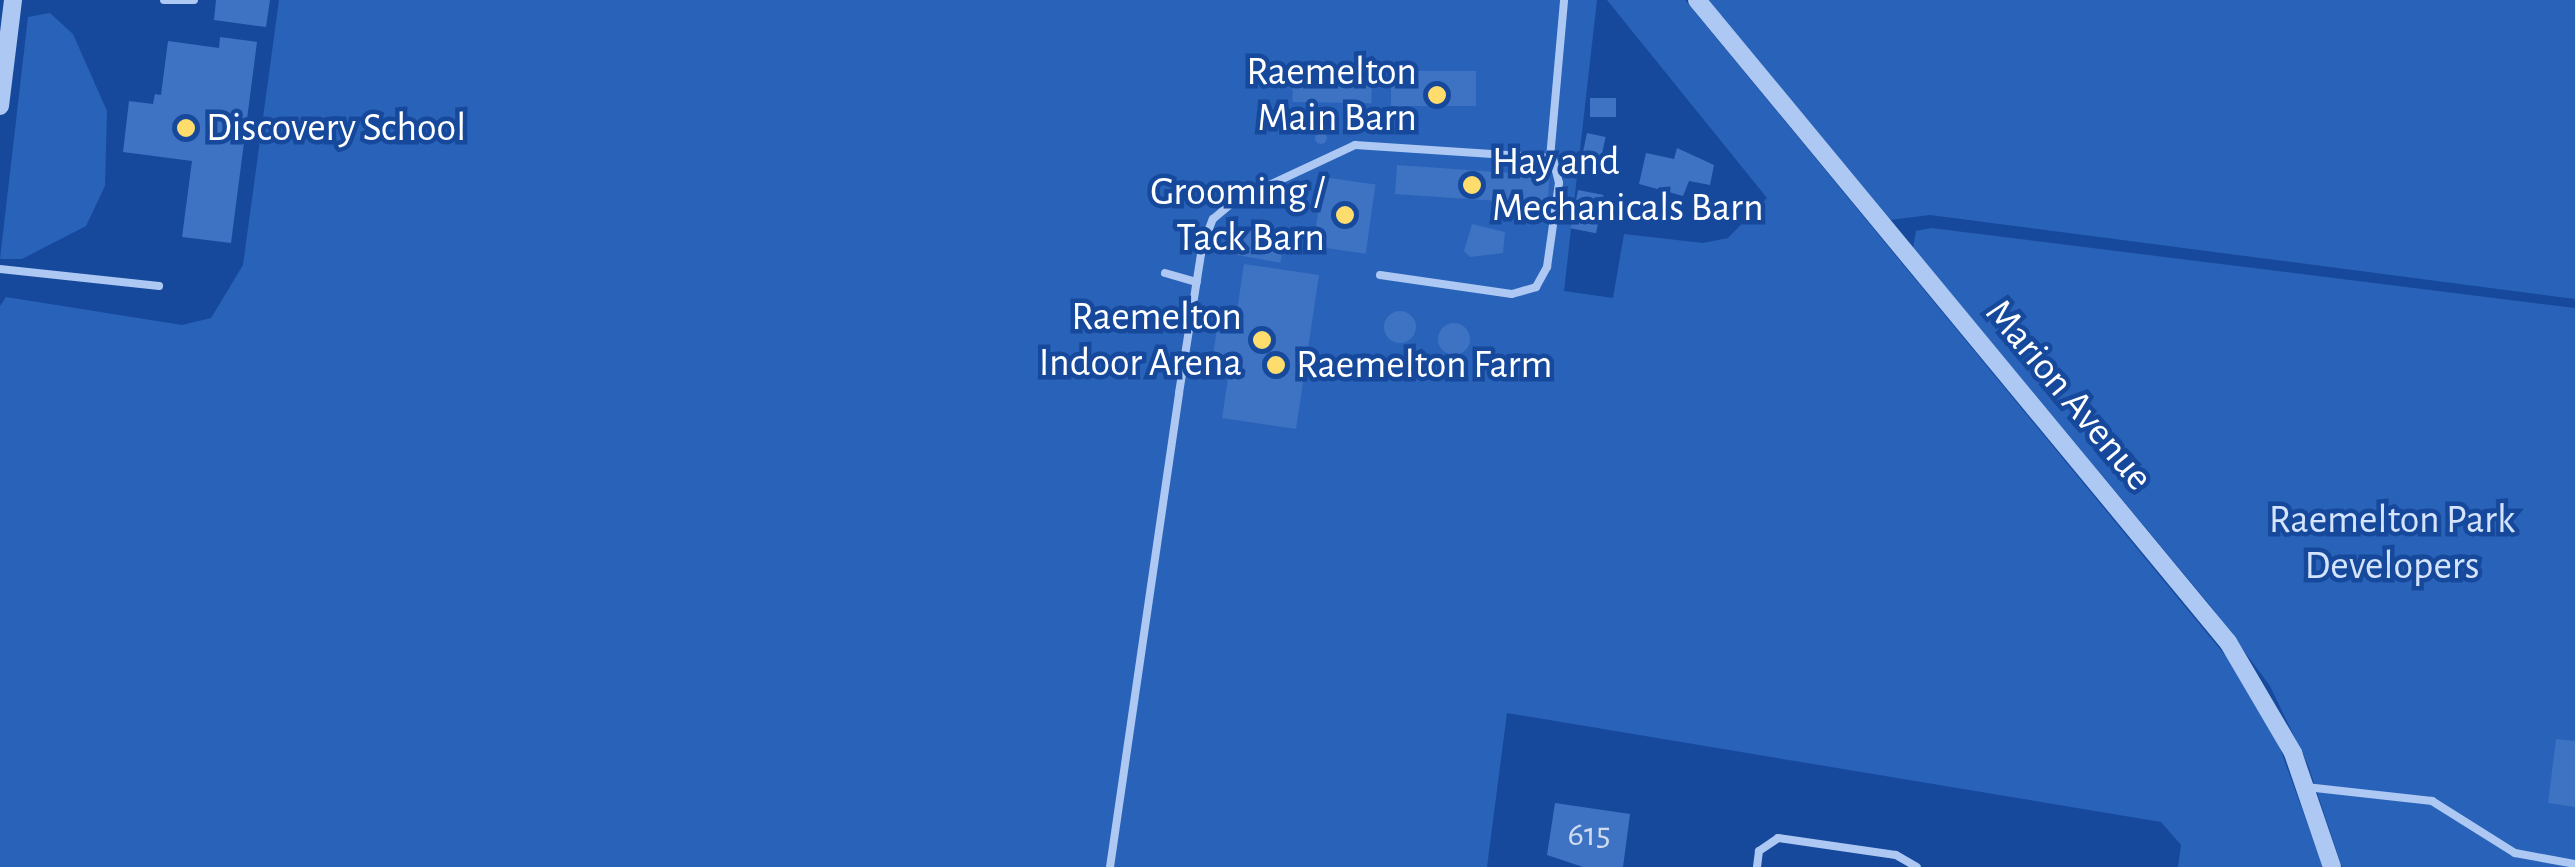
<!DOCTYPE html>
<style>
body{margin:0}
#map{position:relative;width:2575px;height:867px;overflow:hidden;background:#16499c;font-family:"Alegreya Sans",sans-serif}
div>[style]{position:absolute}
.green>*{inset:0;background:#2962b9}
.building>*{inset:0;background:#3e72c2;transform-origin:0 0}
.round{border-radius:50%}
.service>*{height:8px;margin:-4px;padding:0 4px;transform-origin:4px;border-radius:4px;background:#acc8f3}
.tertiary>*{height:18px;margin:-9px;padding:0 9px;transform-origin:9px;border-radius:9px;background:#acc8f3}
.dots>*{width:28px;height:28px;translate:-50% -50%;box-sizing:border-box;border:5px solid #16499c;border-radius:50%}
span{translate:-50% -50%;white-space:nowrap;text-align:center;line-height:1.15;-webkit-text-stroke:9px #16499c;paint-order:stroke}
.number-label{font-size:35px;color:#cfdcf0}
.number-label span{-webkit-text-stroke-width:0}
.poi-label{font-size:40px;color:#fff}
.right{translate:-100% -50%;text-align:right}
.left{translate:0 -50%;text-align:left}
.street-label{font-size:40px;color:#fff}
.park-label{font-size:40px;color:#d4e4fd}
</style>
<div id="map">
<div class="green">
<i style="clip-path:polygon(279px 0,1597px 0,1564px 291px,1613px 298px,1624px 234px,1703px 243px,1728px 238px,1767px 198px,1607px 0,1685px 0,2229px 660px,2277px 740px,2323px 867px,2178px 867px,2181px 845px,2161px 822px,1507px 713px,1487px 867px,0 867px,0 306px,6px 297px,182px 325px,211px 318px,243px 265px)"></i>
<i style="clip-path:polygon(1708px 0,2575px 0,2575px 299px,1930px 215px,1890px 220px)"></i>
<i style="clip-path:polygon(50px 13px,73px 34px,107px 111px,105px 186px,86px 226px,22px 259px,0 259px,28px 17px)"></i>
<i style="clip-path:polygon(1931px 228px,2575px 308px,2575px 867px,2342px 867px,2308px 765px,2270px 686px,2209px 604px,1913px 248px,1916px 231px)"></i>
</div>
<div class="building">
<i style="clip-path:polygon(216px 0,270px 0,266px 27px,214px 20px)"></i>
<i style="clip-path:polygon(220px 37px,257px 42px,231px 243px,182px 237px,192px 161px,123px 152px,129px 101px,153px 104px,155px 94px,161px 95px,168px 41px,219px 48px)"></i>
<i style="left:1391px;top:71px;width:85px;height:35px"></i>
<i style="left:1293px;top:73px;width:79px;height:29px;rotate:1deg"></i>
<i style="left:1590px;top:98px;width:26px;height:19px"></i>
<i class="round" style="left:1315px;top:132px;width:12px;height:12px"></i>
<i style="left:1587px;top:133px;width:19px;height:23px;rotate:12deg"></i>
<i style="clip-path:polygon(1677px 148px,1714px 165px,1710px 185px,1689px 181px,1683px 196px,1639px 184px,1646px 153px,1674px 159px)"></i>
<i style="left:1397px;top:165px;width:153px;height:29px;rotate:4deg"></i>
<i style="left:1323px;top:177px;width:53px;height:70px;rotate:8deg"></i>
<i style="left:1578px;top:190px;width:26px;height:39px;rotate:11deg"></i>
<i style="left:1669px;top:208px;width:16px;height:9px;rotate:15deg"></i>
<i style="clip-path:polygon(1472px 224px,1505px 232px,1503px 253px,1470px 257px,1464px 251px)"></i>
<i style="left:1233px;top:227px;width:53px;height:27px;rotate:10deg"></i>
<i style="clip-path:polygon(1244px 264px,1319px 275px,1296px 429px,1222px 418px,1231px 358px,1213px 355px,1218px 322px,1235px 324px)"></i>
<i class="round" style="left:1384px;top:311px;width:32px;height:32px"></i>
<i class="round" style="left:1438px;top:323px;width:32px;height:32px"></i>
<i style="clip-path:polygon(2556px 739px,2575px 741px,2575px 807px,2548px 803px)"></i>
<i style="clip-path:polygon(1555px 803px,1630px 814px,1623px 867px,1583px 867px,1547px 855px)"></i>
</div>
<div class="service">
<i style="left:164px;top:0;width:30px"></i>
<i style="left:0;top:269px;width:160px;rotate:6.1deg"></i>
<i style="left:1165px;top:273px;width:33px;rotate:16deg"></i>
<i style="left:1380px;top:275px;width:133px;rotate:8.2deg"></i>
<i style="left:1512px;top:294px;width:25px;rotate:-16deg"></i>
<i style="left:1536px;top:287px;width:23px;rotate:-61deg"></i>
<i style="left:1547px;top:267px;width:85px;rotate:-81.9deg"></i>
<i style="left:1559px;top:183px;width:29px;rotate:-104deg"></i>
<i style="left:2306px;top:787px;width:127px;rotate:6.3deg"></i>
<i style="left:2432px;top:801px;width:98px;rotate:32.1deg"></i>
<i style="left:2515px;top:853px;width:61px;rotate:10.4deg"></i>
<i style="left:1110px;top:867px;width:479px;rotate:-81.7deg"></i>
<i style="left:1179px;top:393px;width:148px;rotate:-81deg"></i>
<i style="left:1202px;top:247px;width:30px;rotate:-69deg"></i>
<i style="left:1213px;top:219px;width:26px;rotate:-40deg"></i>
<i style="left:1233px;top:202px;width:135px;rotate:-25deg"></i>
<i style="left:1355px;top:145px;width:195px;rotate:3.8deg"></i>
<i style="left:1550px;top:158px;width:159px;rotate:-84.9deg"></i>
<i style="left:1757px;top:867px;width:16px;rotate:-83deg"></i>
<i style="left:1759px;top:851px;width:23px;rotate:-34deg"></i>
<i style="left:1778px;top:838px;width:119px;rotate:8.2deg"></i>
<i style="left:1896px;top:855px;width:24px;rotate:30deg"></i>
</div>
<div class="tertiary">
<i style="left:1697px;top:0;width:833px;rotate:50.41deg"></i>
<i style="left:2228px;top:642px;width:129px;rotate:59.6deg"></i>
<i style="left:2293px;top:753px;width:120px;rotate:71.1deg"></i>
<i style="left:0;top:106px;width:107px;rotate:-83deg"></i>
</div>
<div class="dots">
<i style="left:1437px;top:95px;background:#ffdd6d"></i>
<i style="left:186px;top:128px;background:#ffdd6d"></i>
<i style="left:1472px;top:185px;background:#ffdd6d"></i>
<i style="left:1345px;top:215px;background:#ffdd6d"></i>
<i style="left:1262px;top:340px;background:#ffdd6d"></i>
<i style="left:1276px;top:365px;background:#ffdd6d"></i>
</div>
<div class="number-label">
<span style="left:1589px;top:835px">615</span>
</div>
<div class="poi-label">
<span class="right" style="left:1417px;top:95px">Raemelton<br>Main Barn</span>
<span class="left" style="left:206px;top:128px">Discovery School</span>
<span class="left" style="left:1492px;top:185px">Hay and<br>Mechanicals Barn</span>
<span class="right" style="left:1325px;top:215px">Grooming /<br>Tack Barn</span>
<span class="right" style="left:1242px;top:340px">Raemelton<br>Indoor Arena</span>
<span class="left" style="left:1296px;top:365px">Raemelton Farm</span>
</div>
<div class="street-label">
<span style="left:2069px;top:395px;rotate:50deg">Marion Avenue</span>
</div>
<div class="park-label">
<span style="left:2392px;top:543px">Raemelton Park<br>Developers</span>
</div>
</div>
